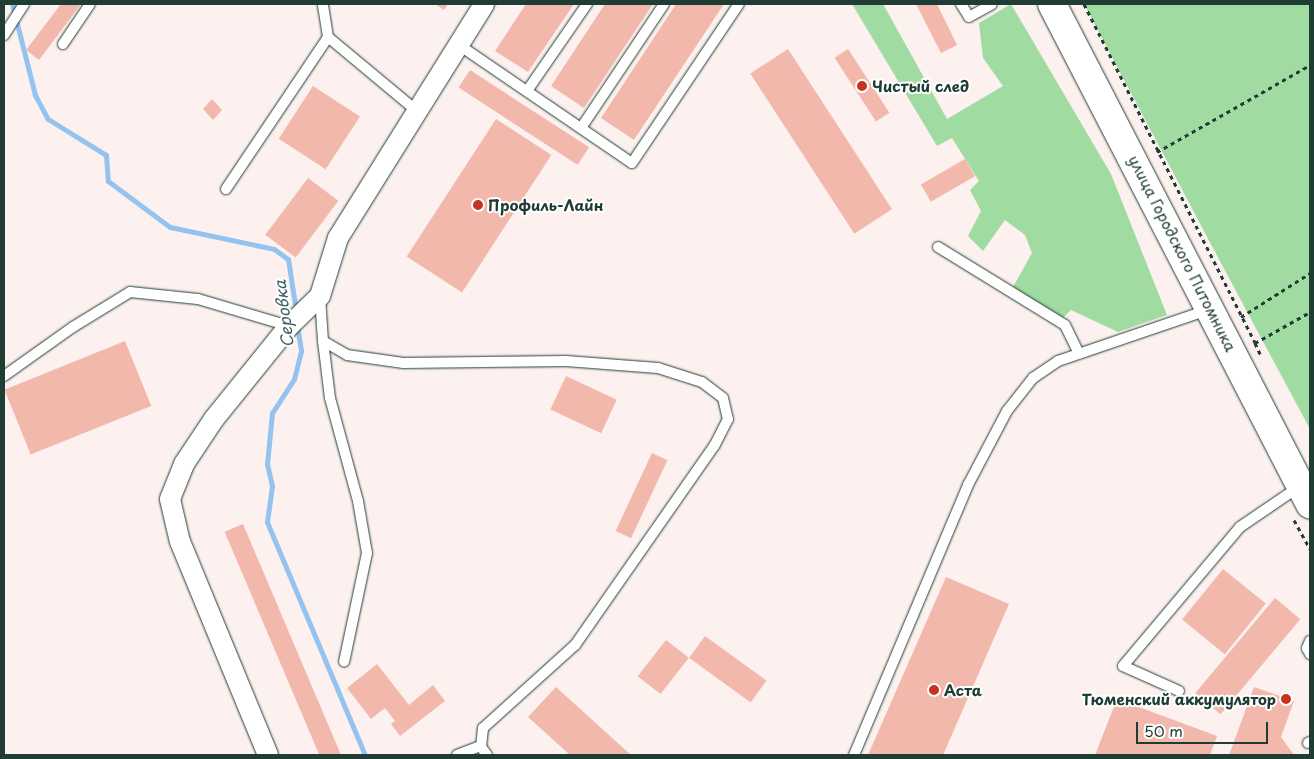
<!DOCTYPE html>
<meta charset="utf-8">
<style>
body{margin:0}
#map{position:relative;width:1314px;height:759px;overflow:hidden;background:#fcf1ee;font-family:"Playpen Sans",sans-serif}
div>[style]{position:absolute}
.green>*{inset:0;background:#a0dba2}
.stream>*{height:5px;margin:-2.5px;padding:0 2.5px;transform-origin:2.5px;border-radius:2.5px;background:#95c3ef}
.building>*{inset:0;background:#f2b8ac;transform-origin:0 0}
.path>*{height:3px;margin-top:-1.5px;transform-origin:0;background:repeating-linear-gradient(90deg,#1f3d34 0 4px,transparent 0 8px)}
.roads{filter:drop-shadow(0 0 1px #1f3d34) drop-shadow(0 0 1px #1f3d34)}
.lane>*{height:10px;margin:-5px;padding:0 5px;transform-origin:5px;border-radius:5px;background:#fff}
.street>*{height:20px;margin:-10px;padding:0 10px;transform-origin:10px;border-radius:10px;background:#fff}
.primary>*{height:28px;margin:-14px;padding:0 14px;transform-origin:14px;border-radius:14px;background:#fff}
.dots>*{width:14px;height:14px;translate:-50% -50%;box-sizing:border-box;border:2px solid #fff;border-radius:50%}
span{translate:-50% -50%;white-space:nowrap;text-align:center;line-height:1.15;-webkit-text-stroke:4px #fff;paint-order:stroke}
.poi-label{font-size:15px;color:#1f3d34;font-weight:700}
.left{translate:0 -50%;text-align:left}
.right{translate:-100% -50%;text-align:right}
.street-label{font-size:15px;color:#1f3d34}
.water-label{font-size:16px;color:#3c5e63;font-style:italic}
.frame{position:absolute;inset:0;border:5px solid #1f3d34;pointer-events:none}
.scale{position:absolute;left:1136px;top:722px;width:132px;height:22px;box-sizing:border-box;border:2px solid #1f3d34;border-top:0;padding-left:6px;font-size:15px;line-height:18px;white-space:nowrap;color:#1f3d34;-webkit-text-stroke:4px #fff;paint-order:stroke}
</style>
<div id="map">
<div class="green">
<i style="clip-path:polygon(852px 4px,883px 4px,947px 119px,1003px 86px,983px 58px,979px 23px,1011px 4px,1111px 174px,1167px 315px,1118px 332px,1071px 310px,1062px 319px,1013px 287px,1032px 253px,1025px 235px,1005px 220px,983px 251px,968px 236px,981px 211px,970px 190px,979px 181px,952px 138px,937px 146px)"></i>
<i style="clip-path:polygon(1084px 4px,1310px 4px,1310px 429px,1214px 250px)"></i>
</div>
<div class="stream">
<i style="left:12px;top:4px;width:94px;rotate:75.8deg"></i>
<i style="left:35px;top:95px;width:27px;rotate:62deg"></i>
<i style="left:48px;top:119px;width:68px;rotate:31.8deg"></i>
<i style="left:106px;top:155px;width:26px;rotate:86deg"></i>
<i style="left:108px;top:181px;width:77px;rotate:36.6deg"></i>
<i style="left:170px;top:227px;width:106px;rotate:11.9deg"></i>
<i style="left:274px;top:249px;width:17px;rotate:36deg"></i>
<i style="left:288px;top:259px;width:53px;rotate:81.3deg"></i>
<i style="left:297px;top:325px;width:26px;rotate:81deg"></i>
<i style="left:301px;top:351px;width:29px;rotate:104deg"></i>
<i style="left:294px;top:379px;width:40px;rotate:122.9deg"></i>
<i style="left:272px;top:413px;width:51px;rotate:95.6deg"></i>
<i style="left:267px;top:464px;width:23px;rotate:77deg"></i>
<i style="left:272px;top:486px;width:36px;rotate:98deg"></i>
<i style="left:267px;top:522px;width:253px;rotate:67.2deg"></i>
</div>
<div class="building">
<i style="clip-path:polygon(61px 4px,81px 4px,39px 60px,26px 50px)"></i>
<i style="clip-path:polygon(435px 4px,448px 4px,444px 10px)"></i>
<i style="clip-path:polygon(526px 4px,574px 4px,528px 72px,495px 51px)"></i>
<i style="clip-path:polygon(605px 4px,653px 4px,584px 108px,551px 86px)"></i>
<i style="clip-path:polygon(676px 4px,724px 4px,634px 140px,601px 118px)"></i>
<i style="clip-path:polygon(916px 4px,937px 4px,957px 45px,941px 53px)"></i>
<i style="left:788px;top:49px;width:191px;height:45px;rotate:57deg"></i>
<i style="left:848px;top:49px;width:76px;height:16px;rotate:57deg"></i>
<i style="left:470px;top:70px;width:142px;height:21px;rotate:33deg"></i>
<i style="left:313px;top:86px;width:56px;height:63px;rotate:33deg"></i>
<i style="clip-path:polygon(212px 99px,222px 110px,213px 120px,203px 109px)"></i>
<i style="left:496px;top:119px;width:66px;height:164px;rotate:33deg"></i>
<i style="left:965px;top:159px;width:20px;height:51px;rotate:60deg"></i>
<i style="left:308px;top:178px;width:38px;height:71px;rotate:37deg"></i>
<i style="left:125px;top:341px;width:70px;height:130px;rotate:68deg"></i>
<i style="left:566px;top:376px;width:56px;height:37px;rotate:25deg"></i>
<i style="left:652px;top:453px;width:17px;height:86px;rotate:25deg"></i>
<i style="left:243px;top:524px;width:252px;height:20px;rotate:67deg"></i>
<i style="left:1223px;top:569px;width:55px;height:65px;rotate:39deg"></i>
<i style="clip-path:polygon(946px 577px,1009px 604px,943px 755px,868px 755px)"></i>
<i style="left:1275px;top:598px;width:33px;height:124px;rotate:40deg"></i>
<i style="left:705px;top:636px;width:76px;height:27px;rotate:36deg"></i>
<i style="left:666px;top:640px;width:29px;height:46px;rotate:38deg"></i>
<i style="clip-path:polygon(377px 664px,409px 705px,433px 685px,445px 701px,400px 736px,391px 724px,395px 721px,385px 708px,371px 719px,347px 688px)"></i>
<i style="clip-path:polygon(556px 687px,631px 755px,570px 755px,528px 717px)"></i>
<i style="clip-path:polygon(1254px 687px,1294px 701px,1281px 737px,1294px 755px,1229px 755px)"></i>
<i style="clip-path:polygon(1117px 699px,1217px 736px,1210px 755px,1095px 755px)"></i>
</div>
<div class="path">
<i style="left:1084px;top:4px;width:380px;rotate:63.2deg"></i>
<i style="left:1255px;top:343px;width:63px;rotate:-29.4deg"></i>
<i style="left:1157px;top:152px;width:176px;rotate:-29.6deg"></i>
<i style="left:1241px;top:317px;width:82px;rotate:-32.5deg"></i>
<i style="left:1255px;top:343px;width:14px;rotate:65deg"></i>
<i style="left:1294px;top:520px;width:33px;rotate:61deg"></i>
</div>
<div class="roads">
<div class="lane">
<i style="left:961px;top:4px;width:15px;rotate:58deg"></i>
<i style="left:969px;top:17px;width:26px;rotate:-29deg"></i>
<i style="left:4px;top:35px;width:37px;rotate:-57deg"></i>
<i style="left:328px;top:37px;width:117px;rotate:39.8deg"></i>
<i style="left:63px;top:44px;width:48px;rotate:-56deg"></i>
<i style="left:459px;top:45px;width:209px;rotate:34.3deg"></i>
<i style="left:632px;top:163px;width:192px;rotate:-56.1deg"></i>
<i style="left:527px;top:91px;width:106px;rotate:-55.4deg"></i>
<i style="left:581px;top:128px;width:149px;rotate:-56.2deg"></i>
<i style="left:226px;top:189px;width:183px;rotate:-56.1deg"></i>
<i style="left:328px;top:37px;width:33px;rotate:-99deg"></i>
<i style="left:938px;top:247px;width:149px;rotate:31.6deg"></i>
<i style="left:1065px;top:325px;width:32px;rotate:64deg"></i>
<i style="left:320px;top:297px;width:44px;rotate:86.1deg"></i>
<i style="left:323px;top:341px;width:28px;rotate:30deg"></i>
<i style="left:347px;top:355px;width:57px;rotate:8.1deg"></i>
<i style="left:403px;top:363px;width:163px;rotate:-0.7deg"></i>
<i style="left:566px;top:361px;width:92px;rotate:4.4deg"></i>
<i style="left:658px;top:368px;width:46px;rotate:17.7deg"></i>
<i style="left:702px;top:382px;width:26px;rotate:37deg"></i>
<i style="left:723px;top:398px;width:22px;rotate:77deg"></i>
<i style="left:728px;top:419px;width:30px;rotate:117deg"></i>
<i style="left:714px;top:446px;width:243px;rotate:124.9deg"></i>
<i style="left:575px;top:645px;width:124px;rotate:137.9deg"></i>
<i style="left:483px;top:728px;width:19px;rotate:96deg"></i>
<i style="left:481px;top:747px;width:10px;rotate:53deg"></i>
<i style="left:323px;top:341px;width:57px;rotate:83deg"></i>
<i style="left:330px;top:398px;width:107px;rotate:74.8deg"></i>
<i style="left:358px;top:501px;width:53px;rotate:80.2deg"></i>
<i style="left:367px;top:553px;width:111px;rotate:101.9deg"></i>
<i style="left:4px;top:376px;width:85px;rotate:-35.4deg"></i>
<i style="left:73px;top:327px;width:67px;rotate:-31.6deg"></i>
<i style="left:130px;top:292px;width:68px;rotate:5.9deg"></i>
<i style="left:198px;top:299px;width:95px;rotate:16.5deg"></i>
<i style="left:1310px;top:641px;width:8px;rotate:113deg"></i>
<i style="left:1307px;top:648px;width:7px;rotate:63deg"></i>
<i style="left:1179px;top:691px;width:61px;rotate:-155.9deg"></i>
<i style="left:1123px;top:666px;width:182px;rotate:-49.9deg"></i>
<i style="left:1240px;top:527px;width:73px;rotate:-34.3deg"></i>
<i style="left:1308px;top:743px;width:2px;rotate:-27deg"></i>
<i style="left:457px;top:755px;width:26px;rotate:-21deg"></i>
<i style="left:854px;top:755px;width:293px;rotate:-67.1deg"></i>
<i style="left:968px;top:485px;width:84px;rotate:-62.2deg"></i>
<i style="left:1007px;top:411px;width:42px;rotate:-51.8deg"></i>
<i style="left:1033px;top:378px;width:30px;rotate:-34deg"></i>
<i style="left:1058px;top:361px;width:158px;rotate:-18.8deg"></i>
</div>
<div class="street">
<i style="left:268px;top:755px;width:230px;rotate:-112.4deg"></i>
<i style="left:180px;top:542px;width:44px;rotate:-103.1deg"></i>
<i style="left:170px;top:499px;width:38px;rotate:-68deg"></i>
<i style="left:184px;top:464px;width:54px;rotate:-56.3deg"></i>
<i style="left:214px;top:419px;width:119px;rotate:-51.1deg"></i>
<i style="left:289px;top:326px;width:43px;rotate:-44.1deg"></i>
<i style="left:320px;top:296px;width:61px;rotate:-72.8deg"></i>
<i style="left:338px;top:238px;width:276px;rotate:-58deg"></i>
</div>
<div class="primary">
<i style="left:1052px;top:4px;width:563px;rotate:62.71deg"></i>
</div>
</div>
<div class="dots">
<i style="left:862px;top:86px;background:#c8321e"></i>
<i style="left:478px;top:205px;background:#c8321e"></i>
<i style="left:934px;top:690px;background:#c8321e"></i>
<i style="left:1286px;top:699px;background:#c8321e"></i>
</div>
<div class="poi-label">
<span class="left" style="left:872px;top:86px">Чистый след</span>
<span class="left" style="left:488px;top:205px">Профиль-Лайн</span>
<span class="left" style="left:944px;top:690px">Аста</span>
<span class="right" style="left:1276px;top:699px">Тюменский аккумулятор</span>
</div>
<div class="street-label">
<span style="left:1183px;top:253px;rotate:63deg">улица Городского Питомника</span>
</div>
<div class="water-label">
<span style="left:283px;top:314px;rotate:-97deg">Серовка</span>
</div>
<div class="frame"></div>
<div class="scale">50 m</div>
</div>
